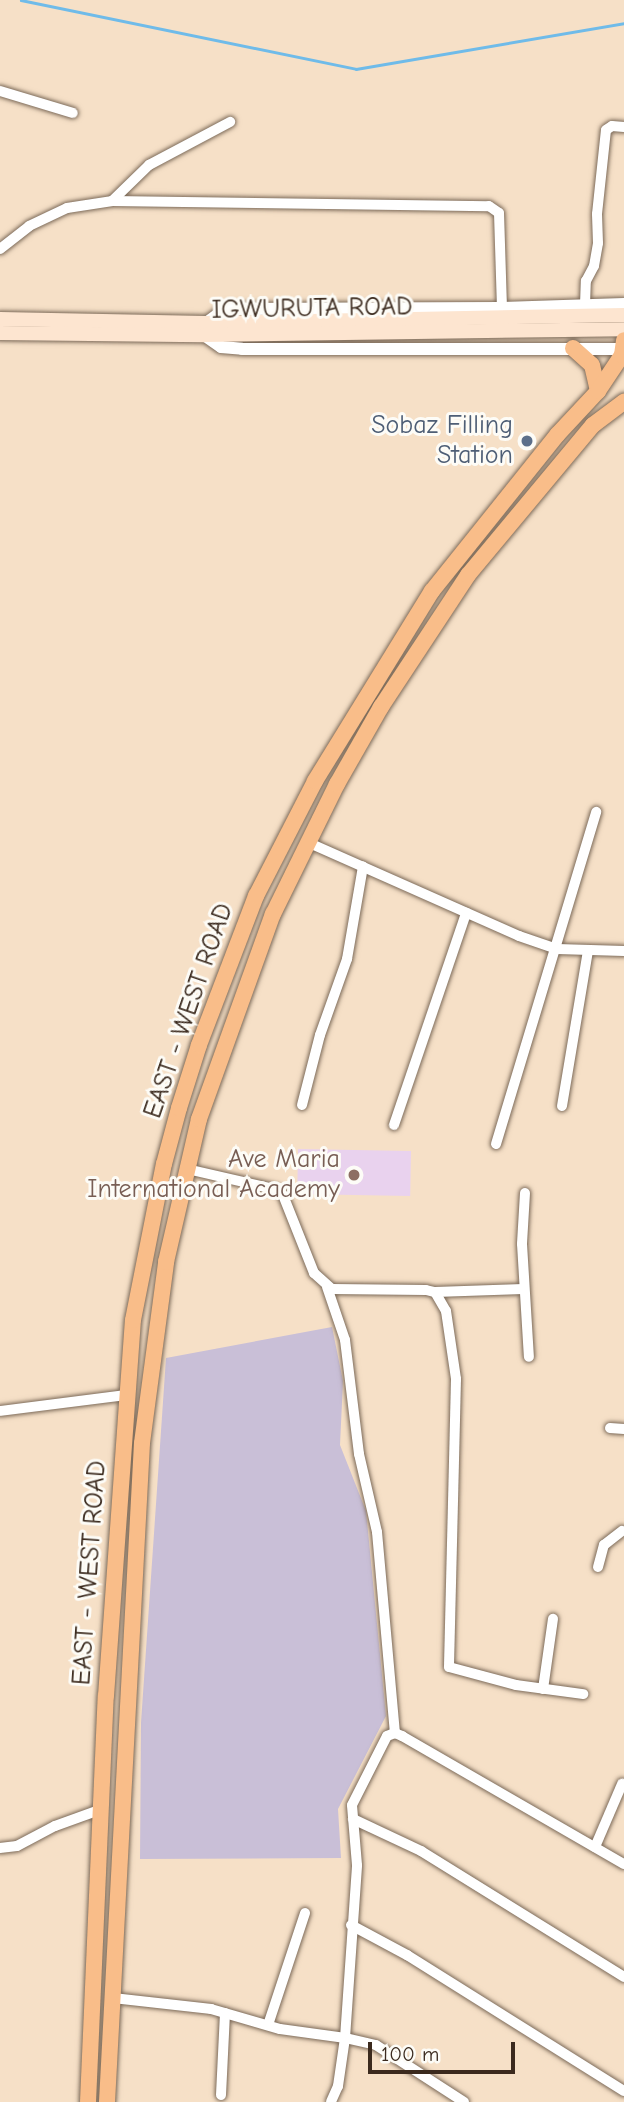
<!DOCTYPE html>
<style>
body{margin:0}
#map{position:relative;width:624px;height:2102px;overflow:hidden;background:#f6e0c7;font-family:"Comic Neue",sans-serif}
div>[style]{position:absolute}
.built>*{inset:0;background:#e9d2ee;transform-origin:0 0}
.industrial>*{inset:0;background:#c9bfd7}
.stream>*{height:2.5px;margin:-1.25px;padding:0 1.25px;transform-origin:1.25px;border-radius:1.25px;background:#6fbbe9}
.roads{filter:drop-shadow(0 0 2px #7c6a59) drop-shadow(0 0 2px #7c6a59)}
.minor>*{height:10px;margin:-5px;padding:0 5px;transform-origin:5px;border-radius:5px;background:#fff}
.tertiary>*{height:12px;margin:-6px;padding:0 6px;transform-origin:6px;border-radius:6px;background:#fff}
.secondary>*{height:14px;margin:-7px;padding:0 7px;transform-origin:7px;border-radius:7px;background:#fde5d0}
.primary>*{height:16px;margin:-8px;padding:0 8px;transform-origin:8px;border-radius:8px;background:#f9bd89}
.dots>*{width:19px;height:19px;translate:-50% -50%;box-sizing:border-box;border:4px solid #fdfcf7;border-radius:50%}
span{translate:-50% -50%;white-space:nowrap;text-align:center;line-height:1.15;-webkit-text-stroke:6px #fdfcf7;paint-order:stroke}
.street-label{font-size:26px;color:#3b2a1e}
.service-label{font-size:26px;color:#4e5e75}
.right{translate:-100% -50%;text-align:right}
.education-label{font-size:26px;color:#785e54}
.scale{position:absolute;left:368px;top:2042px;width:147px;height:32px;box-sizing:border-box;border:4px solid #3b2a1e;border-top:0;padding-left:9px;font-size:21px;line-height:24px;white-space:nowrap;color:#3b2a1e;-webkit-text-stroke:5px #fdfcf7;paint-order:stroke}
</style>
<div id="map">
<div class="built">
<i style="left:411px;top:1151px;width:45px;height:113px;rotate:91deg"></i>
</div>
<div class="industrial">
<i style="clip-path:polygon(332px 1327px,343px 1381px,340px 1445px,366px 1511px,386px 1716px,338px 1809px,341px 1858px,140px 1859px,141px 1723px,166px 1358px)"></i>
</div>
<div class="stream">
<i style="left:21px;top:0;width:342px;rotate:11.6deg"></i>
<i style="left:356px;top:69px;width:272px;rotate:-9.7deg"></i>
</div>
<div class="roads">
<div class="minor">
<i style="left:0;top:91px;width:76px;rotate:16.8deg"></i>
<i style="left:112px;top:201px;width:52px;rotate:-44.2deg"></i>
<i style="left:149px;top:165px;width:92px;rotate:-28deg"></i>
<i style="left:0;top:249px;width:37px;rotate:-38deg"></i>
<i style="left:29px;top:226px;width:42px;rotate:-25.3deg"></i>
<i style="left:67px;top:208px;width:46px;rotate:-8.8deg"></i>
<i style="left:112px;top:201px;width:377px;rotate:0.8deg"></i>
<i style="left:489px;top:206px;width:12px;rotate:35deg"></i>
<i style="left:499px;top:213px;width:95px;rotate:88.2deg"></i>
<i style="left:585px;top:305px;width:24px;rotate:-88deg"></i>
<i style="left:586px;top:281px;width:17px;rotate:-62deg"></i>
<i style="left:594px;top:266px;width:23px;rotate:-80deg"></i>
<i style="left:598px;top:243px;width:29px;rotate:-92deg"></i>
<i style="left:597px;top:214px;width:84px;rotate:-83.9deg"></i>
<i style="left:606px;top:130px;width:7px;rotate:-34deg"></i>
<i style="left:612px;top:126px;width:12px;rotate:5deg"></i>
<i style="left:307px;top:842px;width:232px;rotate:23.9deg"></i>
<i style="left:519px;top:936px;width:40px;rotate:18.9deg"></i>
<i style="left:557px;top:949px;width:67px;rotate:1.7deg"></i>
<i style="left:302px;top:1105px;width:72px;rotate:-75.6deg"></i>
<i style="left:320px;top:1035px;width:81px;rotate:-70.4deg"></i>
<i style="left:347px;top:959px;width:94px;rotate:-80.2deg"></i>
<i style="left:562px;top:1106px;width:157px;rotate:-80.5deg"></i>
<i style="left:394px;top:1125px;width:224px;rotate:-71.2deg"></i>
<i style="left:496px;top:1144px;width:347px;rotate:-73.2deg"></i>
<i style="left:187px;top:1169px;width:93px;rotate:13deg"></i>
<i style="left:278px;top:1190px;width:7px;rotate:45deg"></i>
<i style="left:283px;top:1195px;width:84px;rotate:68.3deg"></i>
<i style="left:314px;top:1273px;width:24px;rotate:42deg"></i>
<i style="left:332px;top:1289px;width:94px;rotate:0.6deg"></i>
<i style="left:426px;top:1290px;width:9px;rotate:13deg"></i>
<i style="left:435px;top:1292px;width:88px;rotate:-2deg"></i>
<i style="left:525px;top:1193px;width:51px;rotate:93.4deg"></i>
<i style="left:522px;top:1244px;width:113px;rotate:86.5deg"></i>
<i style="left:327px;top:1287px;width:56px;rotate:71.2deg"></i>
<i style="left:345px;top:1340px;width:115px;rotate:83deg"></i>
<i style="left:359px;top:1454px;width:80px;rotate:77deg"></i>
<i style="left:377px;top:1532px;width:202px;rotate:84.9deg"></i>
<i style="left:435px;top:1292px;width:22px;rotate:60deg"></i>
<i style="left:446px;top:1311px;width:69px;rotate:81.6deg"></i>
<i style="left:456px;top:1379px;width:288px;rotate:91.4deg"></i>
<i style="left:449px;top:1667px;width:69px;rotate:15deg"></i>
<i style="left:516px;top:1685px;width:68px;rotate:7.7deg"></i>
<i style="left:0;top:1411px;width:128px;rotate:-7.2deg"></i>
<i style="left:610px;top:1428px;width:14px;rotate:4deg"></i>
<i style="left:598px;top:1567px;width:23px;rotate:-75deg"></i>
<i style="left:604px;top:1545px;width:23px;rotate:-38deg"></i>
<i style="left:543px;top:1689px;width:71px;rotate:-81.9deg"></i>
<i style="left:353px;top:1819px;width:75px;rotate:25.2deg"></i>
<i style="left:421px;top:1851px;width:239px;rotate:31.8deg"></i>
<i style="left:595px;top:1847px;width:69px;rotate:-66.8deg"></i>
<i style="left:0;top:1848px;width:17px;rotate:-7deg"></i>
<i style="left:17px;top:1846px;width:43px;rotate:-27.8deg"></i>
<i style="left:55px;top:1826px;width:50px;rotate:-19.9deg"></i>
<i style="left:351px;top:1925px;width:64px;rotate:28.2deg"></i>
<i style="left:407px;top:1955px;width:256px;rotate:32.1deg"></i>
<i style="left:113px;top:1998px;width:99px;rotate:6.4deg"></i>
<i style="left:211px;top:2009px;width:72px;rotate:16.2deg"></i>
<i style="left:280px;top:2029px;width:66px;rotate:7.9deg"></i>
<i style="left:345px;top:2038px;width:49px;rotate:98.3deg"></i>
<i style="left:338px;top:2086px;width:17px;rotate:114deg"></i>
<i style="left:268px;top:2025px;width:118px;rotate:-71.7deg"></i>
<i style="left:221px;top:2095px;width:82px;rotate:-87.2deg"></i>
<i style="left:464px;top:2102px;width:105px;rotate:-147.1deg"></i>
<i style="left:376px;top:2045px;width:32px;rotate:-167deg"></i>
<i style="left:345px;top:2038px;width:173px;rotate:-86deg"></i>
<i style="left:357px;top:1865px;width:60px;rotate:-94.8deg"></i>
<i style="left:352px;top:1805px;width:77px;rotate:-63.1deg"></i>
<i style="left:387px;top:1736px;width:9px;rotate:-21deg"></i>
<i style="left:395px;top:1733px;width:8px;rotate:23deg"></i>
<i style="left:402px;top:1736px;width:256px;rotate:30deg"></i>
</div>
<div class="tertiary">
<i style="left:206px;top:323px;width:24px;rotate:-36deg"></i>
<i style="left:225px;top:309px;width:277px;rotate:-0.2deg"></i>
<i style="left:502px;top:308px;width:122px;rotate:-1.9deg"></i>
<i style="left:204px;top:335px;width:21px;rotate:35deg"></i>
<i style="left:221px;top:347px;width:21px;rotate:5deg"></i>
<i style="left:242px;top:349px;width:380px"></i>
</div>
<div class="secondary">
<i style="left:0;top:319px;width:206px;rotate:1.1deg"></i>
<i style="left:206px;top:323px;width:418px;rotate:-1.1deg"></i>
<i style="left:0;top:333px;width:204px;rotate:0.6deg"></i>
<i style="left:204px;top:335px;width:420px;rotate:-0.8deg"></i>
</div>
<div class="primary">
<i style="left:573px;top:348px;width:25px;rotate:42deg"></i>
<i style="left:592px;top:365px;width:27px;rotate:77deg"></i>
<i style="left:88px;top:2102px;width:406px;rotate:-87.5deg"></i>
<i style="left:106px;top:1696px;width:377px;rotate:-85.9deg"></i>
<i style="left:133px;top:1320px;width:159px;rotate:-78.8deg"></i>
<i style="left:164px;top:1164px;width:58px;rotate:-75deg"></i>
<i style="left:179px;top:1108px;width:66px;rotate:-72.4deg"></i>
<i style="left:199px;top:1045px;width:160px;rotate:-69.1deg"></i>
<i style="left:256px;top:896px;width:129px;rotate:-62.8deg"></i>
<i style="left:315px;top:781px;width:223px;rotate:-58.4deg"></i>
<i style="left:432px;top:591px;width:200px;rotate:-51.3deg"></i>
<i style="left:557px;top:435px;width:60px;rotate:-47deg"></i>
<i style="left:598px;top:391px;width:43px;rotate:-56.3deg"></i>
<i style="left:622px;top:355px;width:15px;rotate:-82deg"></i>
<i style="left:107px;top:2102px;width:660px;rotate:-86.96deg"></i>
<i style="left:142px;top:1443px;width:183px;rotate:-82.4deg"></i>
<i style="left:166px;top:1262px;width:147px;rotate:-77deg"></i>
<i style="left:199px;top:1119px;width:218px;rotate:-70.2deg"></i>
<i style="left:273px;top:914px;width:145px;rotate:-63.8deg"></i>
<i style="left:337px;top:784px;width:89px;rotate:-60.3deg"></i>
<i style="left:381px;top:707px;width:158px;rotate:-56.6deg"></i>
<i style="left:468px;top:575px;width:195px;rotate:-50.2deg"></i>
<i style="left:593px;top:425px;width:39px;rotate:-37deg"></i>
</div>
</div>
<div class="dots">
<i style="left:527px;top:441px;background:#5c6f8a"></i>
<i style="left:354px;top:1175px;background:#8d6e63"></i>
</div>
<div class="street-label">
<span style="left:312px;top:309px;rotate:-1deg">IGWURUTA ROAD</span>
<span style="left:189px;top:1011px;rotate:-71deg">EAST - WEST ROAD</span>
<span style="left:90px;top:1573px;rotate:-86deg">EAST - WEST ROAD</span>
</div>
<div class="service-label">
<span class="right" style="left:513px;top:441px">Sobaz Filling<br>Station</span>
</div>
<div class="education-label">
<span class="right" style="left:340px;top:1175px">Ave Maria<br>International Academy</span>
</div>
<div class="scale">100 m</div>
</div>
